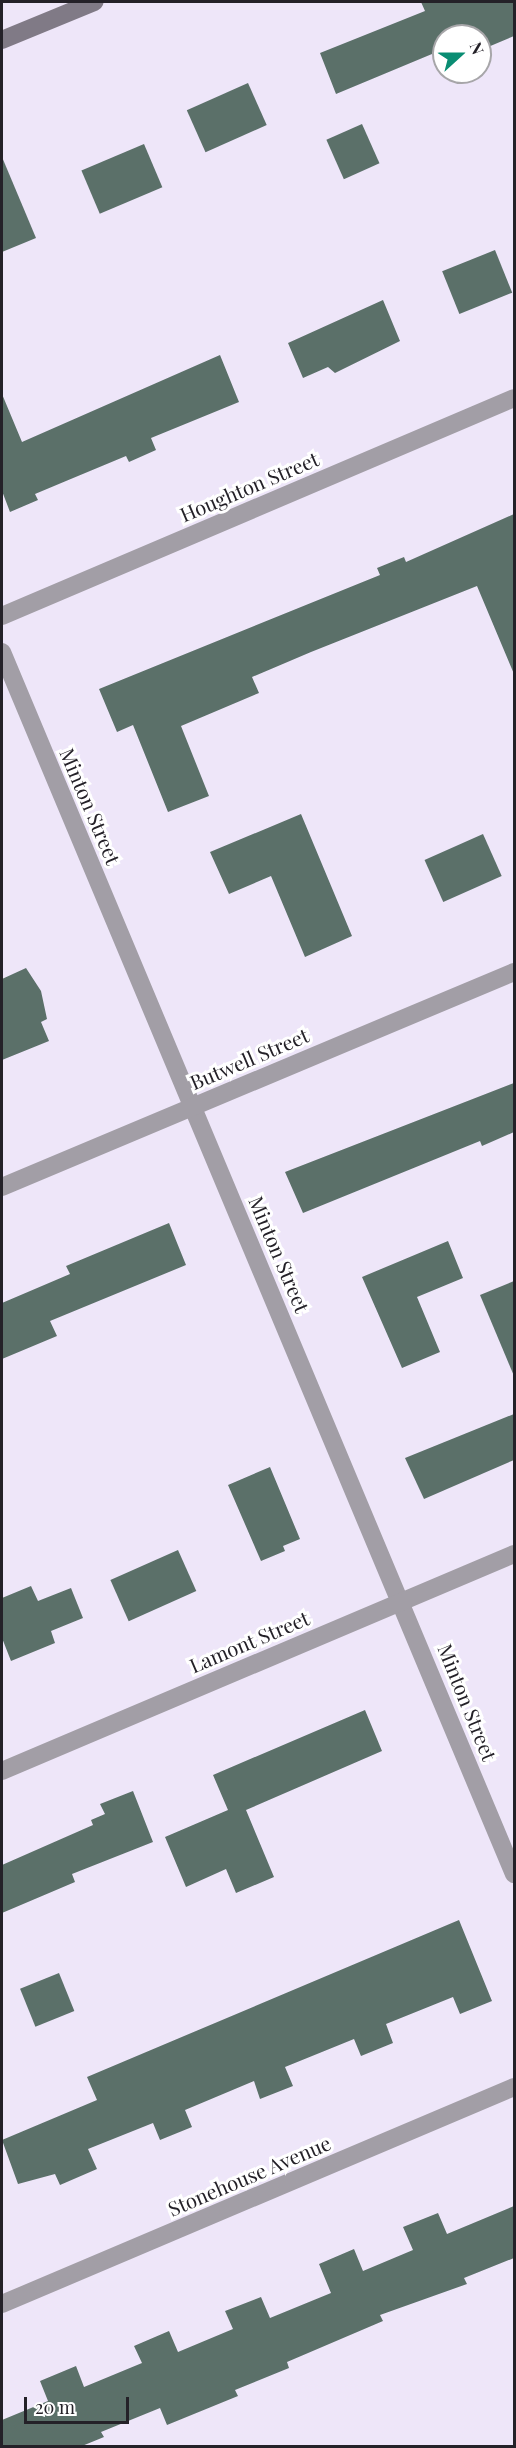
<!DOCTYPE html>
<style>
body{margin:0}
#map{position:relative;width:516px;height:2448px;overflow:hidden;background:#eee6f9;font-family:"Playfair Display",serif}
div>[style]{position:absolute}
.building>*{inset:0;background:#5b7069;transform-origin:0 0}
.street>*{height:18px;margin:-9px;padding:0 9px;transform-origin:9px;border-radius:9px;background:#a29ea6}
.secondary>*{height:18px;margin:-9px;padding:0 9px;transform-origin:9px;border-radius:9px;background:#807a86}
span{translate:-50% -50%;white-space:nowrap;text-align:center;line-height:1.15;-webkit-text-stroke:6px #fff;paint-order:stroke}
.street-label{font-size:20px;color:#242128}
.frame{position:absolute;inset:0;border:3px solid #242128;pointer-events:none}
.north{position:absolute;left:432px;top:24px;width:60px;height:60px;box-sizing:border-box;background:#fff;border:2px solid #a7a6a9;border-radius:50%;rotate:69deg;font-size:16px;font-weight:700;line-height:24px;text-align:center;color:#242128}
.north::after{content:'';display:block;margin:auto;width:21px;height:27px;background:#0a8d73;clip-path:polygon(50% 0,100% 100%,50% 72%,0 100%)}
.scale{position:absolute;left:24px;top:2397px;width:105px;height:27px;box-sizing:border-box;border:3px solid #242128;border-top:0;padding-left:8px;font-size:18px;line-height:21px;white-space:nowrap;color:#242128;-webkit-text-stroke:4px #fff;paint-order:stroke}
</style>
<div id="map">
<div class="building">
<i style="clip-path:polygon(421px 2px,514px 2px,514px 36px,488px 47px,483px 33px,444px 36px,444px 49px,336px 94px,320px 53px,425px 11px)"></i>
<i style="left:248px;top:83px;width:46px;height:67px;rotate:66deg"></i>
<i style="left:362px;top:124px;width:43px;height:39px;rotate:66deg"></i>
<i style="left:144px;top:144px;width:47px;height:68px;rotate:67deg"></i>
<i style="clip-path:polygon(2px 157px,36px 238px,2px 252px)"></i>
<i style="left:495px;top:250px;width:46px;height:57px;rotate:68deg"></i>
<i style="clip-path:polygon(383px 300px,400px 341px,335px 373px,328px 367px,303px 378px,288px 343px)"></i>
<i style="clip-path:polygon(220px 355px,239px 402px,151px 438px,156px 450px,129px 462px,126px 456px,66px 481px,35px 494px,38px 500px,10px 512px,2px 491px,2px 394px,22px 442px)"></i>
<i style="clip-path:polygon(514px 514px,514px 674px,477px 586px,311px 652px,252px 677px,259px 693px,181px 726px,209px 796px,168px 812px,133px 725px,117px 732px,99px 689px,380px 575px,377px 568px,404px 557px,406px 562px)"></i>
<i style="clip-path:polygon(301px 814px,352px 936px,305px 957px,271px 876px,229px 894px,210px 852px)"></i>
<i style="left:483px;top:834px;width:46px;height:64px;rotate:66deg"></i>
<i style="clip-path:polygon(26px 968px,41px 991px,47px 1019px,41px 1022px,49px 1041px,2px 1060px,2px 979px)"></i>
<i style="clip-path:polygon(514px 1083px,514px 1132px,482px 1146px,480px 1141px,303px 1213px,285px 1172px)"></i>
<i style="clip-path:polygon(169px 1223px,186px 1265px,50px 1321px,57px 1336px,2px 1359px,2px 1303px,70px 1274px,66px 1266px)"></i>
<i style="clip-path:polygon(448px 1241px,463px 1278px,417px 1297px,440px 1352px,402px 1368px,362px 1277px)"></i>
<i style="clip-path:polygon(514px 1281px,514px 1376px,480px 1295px)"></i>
<i style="clip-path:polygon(514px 1414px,514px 1460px,424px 1499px,405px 1458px)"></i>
<i style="clip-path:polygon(270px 1467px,300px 1539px,283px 1546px,285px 1551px,261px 1561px,228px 1485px)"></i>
<i style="left:178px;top:1550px;width:45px;height:74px;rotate:66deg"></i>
<i style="clip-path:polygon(31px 1586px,38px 1601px,71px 1588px,83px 1618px,51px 1631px,55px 1643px,11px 1661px,2px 1638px,2px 1598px)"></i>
<i style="clip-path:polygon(365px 1710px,382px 1751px,246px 1810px,274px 1877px,236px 1893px,226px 1869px,186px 1887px,165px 1837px,228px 1810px,213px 1775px)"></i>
<i style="clip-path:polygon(133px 1791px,153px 1842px,72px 1874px,75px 1882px,2px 1913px,2px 1865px,93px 1825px,91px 1820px,105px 1814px,100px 1804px)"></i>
<i style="clip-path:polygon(459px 1920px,492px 2001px,460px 2014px,453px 1997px,386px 2024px,393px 2043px,361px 2056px,354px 2039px,285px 2067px,293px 2086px,260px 2099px,254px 2081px,185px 2110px,192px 2127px,160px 2140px,153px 2123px,88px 2149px,97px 2169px,60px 2185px,55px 2174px,18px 2184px,2px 2140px,97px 2100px,87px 2077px)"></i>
<i style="left:59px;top:1973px;width:41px;height:42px;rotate:68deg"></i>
<i style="clip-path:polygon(514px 2206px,514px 2258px,464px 2278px,467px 2284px,380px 2315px,383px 2321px,287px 2362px,289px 2368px,235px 2390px,238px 2396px,167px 2425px,160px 2408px,101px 2432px,104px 2437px,82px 2446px,2px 2446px,2px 2420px,48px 2401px,40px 2381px,76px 2366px,84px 2387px,142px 2363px,134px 2346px,169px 2331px,178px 2352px,233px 2329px,225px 2311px,261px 2297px,270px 2318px,331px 2293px,319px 2264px,354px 2249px,363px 2271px,413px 2250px,403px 2227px,438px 2213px,447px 2234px)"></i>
</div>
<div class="street">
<i style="left:2px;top:616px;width:556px;rotate:-23.06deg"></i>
<i style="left:2px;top:652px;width:1325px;rotate:67.27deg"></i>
<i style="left:2px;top:1187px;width:555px;rotate:-22.78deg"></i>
<i style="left:2px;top:1771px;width:556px;rotate:-22.97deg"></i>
<i style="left:2px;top:2304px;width:556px;rotate:-22.97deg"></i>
</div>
<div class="secondary">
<i style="left:2px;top:40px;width:100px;rotate:-22.4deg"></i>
</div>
<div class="street-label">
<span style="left:249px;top:486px;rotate:-23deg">Houghton Street</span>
<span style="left:91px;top:806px;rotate:67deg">Minton Street</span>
<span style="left:249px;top:1058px;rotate:-23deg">Butwell Street</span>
<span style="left:280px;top:1254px;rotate:67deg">Minton Street</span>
<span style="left:249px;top:1641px;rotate:-23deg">Lamont Street</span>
<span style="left:468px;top:1702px;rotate:68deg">Minton Street</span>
<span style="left:249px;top:2175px;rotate:-23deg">Stonehouse Avenue</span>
</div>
<div class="frame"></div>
<div class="north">N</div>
<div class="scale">20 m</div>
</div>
